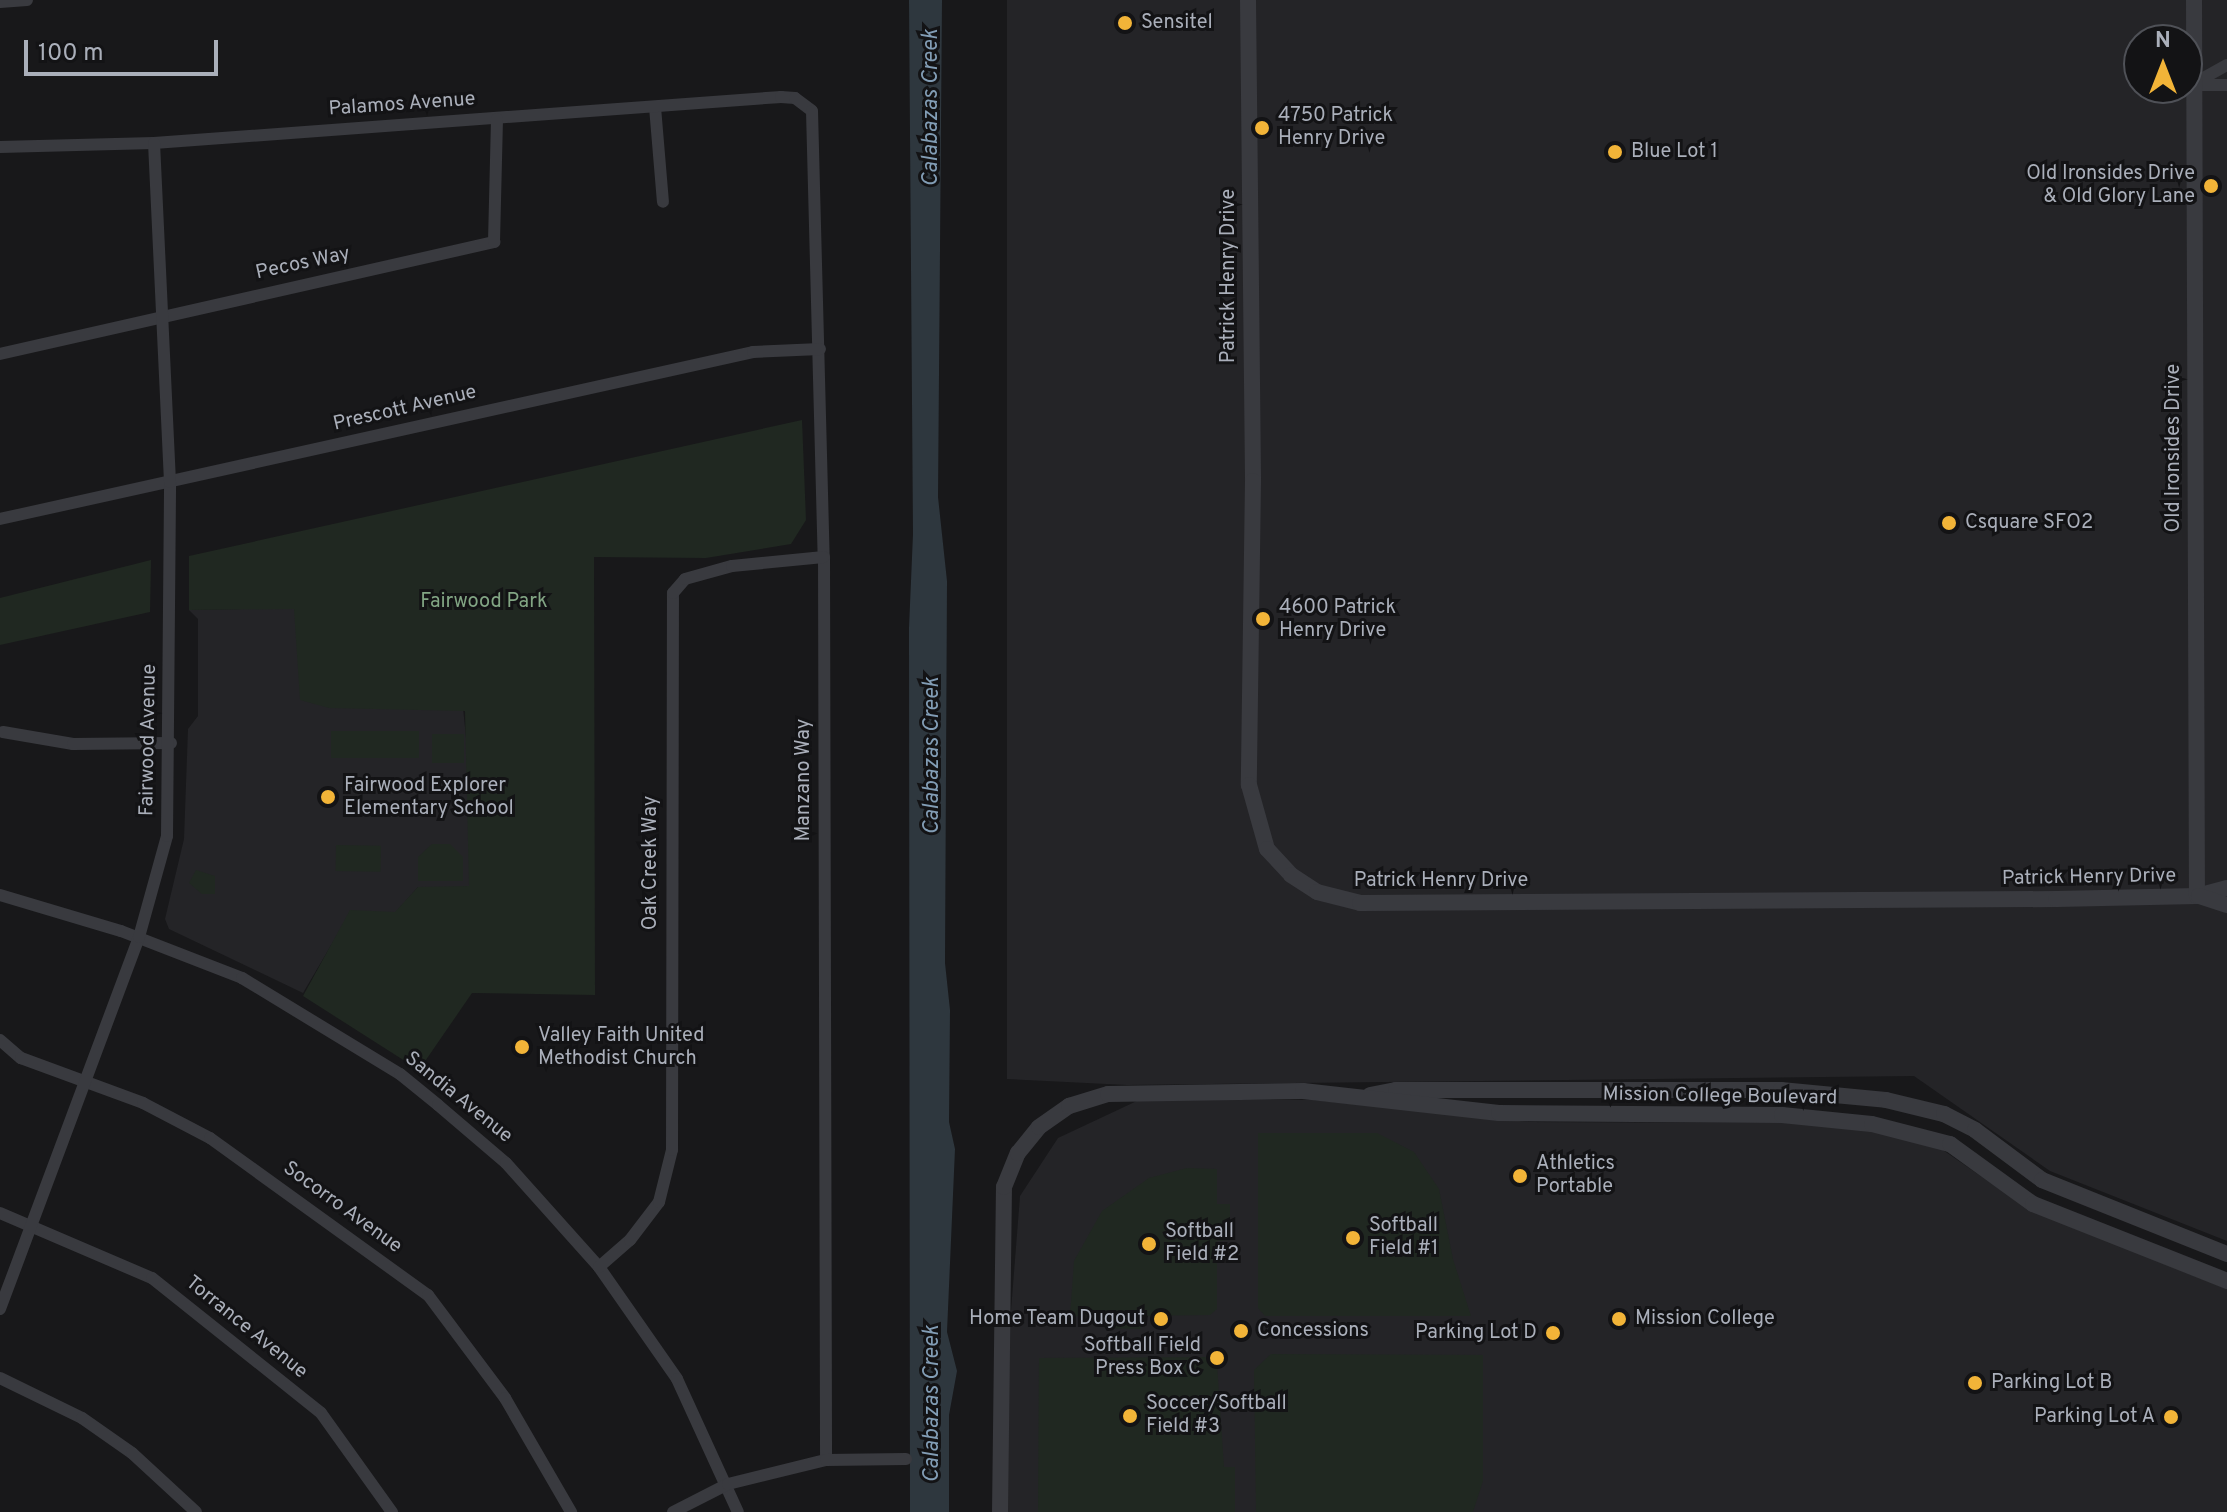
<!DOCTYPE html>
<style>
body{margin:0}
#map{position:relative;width:2227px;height:1512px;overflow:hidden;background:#18181a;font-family:Overpass,sans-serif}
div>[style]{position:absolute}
.built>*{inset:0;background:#242427}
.green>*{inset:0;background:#202821;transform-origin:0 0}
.water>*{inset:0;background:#2e373e}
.minor>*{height:12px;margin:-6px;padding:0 6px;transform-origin:6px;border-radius:6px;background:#393a3f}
.tertiary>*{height:16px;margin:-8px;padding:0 8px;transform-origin:8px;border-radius:8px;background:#393a3f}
.dots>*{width:22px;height:22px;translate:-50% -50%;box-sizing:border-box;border:4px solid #131315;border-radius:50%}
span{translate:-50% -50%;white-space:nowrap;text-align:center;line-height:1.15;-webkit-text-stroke:6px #131315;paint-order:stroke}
.poi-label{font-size:20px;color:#aaafba}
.left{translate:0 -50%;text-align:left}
.right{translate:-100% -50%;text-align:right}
.street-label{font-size:20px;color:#aaafba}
.park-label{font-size:20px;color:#82a584}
.water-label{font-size:22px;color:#829db5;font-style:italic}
.north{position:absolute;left:2123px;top:24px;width:80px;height:80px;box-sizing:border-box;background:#131315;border:2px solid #4f5157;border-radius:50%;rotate:0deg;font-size:22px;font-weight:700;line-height:32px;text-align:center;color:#aaafba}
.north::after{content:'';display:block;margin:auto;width:28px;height:36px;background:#f2b438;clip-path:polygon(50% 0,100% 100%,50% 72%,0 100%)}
.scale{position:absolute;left:24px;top:40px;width:194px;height:36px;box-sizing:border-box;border:4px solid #aaafba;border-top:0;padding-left:10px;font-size:24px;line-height:28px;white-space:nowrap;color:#aaafba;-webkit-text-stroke:6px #131315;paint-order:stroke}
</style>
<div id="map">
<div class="built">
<i style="clip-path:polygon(evenodd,1007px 0,2227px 0,2227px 1241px,2050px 1171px,1914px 1076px,1127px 1085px,1007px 1079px,1007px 0,2139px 40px,2187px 40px,2187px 88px,2139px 88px,2139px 40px)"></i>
<i style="clip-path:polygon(294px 608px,329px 708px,463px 708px,470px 776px,469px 887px,418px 887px,396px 912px,350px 913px,303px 993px,169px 929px,165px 919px,184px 839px,188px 729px,198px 716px,198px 619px,189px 610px)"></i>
<i style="clip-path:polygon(1139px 1100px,1313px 1100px,1529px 1122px,1791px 1123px,1871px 1131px,1940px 1148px,2030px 1210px,2227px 1289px,2227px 1512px,1008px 1512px,1008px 1349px,1020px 1196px,1058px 1138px)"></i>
</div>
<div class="green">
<i style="clip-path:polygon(802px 420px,806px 520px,791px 544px,706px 558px,594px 557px,595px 995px,472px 993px,419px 1070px,303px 996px,350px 910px,395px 912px,418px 887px,469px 886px,465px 711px,329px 708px,300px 700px,294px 609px,189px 610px,189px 556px)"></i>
<i style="clip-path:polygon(151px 560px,150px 612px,0 645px,0 598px)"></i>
<i style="left:331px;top:731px;width:88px;height:27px"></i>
<i style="left:432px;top:734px;width:32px;height:29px"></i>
<i style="clip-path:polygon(432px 844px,450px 844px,463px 857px,463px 881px,418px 881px,418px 857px)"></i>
<i style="left:336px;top:845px;width:45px;height:26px;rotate:1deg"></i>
<i style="clip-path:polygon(196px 870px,215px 876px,215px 894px,202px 894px,189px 883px)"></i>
<i style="clip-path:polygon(1258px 1133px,1377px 1133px,1414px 1152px,1439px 1189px,1453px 1259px,1471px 1316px,1265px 1316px,1258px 1308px)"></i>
<i style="clip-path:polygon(1187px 1168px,1217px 1169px,1217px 1204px,1230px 1204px,1230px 1240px,1217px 1241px,1217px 1309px,1210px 1315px,1141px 1316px,1141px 1329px,1104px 1328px,1104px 1316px,1070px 1316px,1074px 1261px,1102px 1211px,1149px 1178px)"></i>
<i style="clip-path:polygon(1271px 1354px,1483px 1355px,1483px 1481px,1473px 1512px,1256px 1512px,1254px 1370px)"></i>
<i style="clip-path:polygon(1210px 1357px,1217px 1364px,1224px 1467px,1235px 1467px,1235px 1512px,1038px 1512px,1039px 1358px)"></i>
</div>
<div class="water">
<i style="clip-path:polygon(909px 0,942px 0,938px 497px,947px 581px,945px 963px,950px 1010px,949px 1122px,955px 1149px,947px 1332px,957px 1371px,949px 1415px,949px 1512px,910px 1512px,909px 628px,913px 534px)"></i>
</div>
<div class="minor">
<i style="left:0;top:2px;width:27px;rotate:-4deg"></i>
<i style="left:2191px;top:85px;width:41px;rotate:-29.1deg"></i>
<i style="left:2191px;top:85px;width:36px"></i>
<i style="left:655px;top:107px;width:95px;rotate:85.2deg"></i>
<i style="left:0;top:147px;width:154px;rotate:-1.5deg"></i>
<i style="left:154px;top:143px;width:629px;rotate:-4.2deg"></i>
<i style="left:781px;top:97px;width:14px;rotate:4deg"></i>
<i style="left:795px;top:98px;width:21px;rotate:37deg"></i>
<i style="left:812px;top:111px;width:446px;rotate:88.5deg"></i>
<i style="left:824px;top:557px;width:903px;rotate:89.87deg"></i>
<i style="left:0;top:354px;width:507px;rotate:-12.77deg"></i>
<i style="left:494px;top:242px;width:123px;rotate:-88.6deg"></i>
<i style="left:0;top:519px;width:771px;rotate:-12.5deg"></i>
<i style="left:753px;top:352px;width:67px;rotate:-2.6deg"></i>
<i style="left:3px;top:732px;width:71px;rotate:9.7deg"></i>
<i style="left:73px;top:744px;width:98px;rotate:-0.6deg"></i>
<i style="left:0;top:895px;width:126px;rotate:16.6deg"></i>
<i style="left:121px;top:931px;width:130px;rotate:21.2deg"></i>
<i style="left:242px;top:978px;width:185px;rotate:31.3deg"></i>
<i style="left:400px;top:1074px;width:49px;rotate:39.2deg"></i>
<i style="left:438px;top:1105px;width:89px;rotate:40.5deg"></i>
<i style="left:506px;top:1163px;width:140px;rotate:48.2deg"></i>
<i style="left:599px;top:1267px;width:136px;rotate:55.1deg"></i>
<i style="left:677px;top:1379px;width:146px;rotate:65.4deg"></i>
<i style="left:0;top:1040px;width:28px;rotate:41deg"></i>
<i style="left:21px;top:1058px;width:130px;rotate:20.2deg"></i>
<i style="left:143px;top:1103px;width:76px;rotate:27.6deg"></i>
<i style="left:210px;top:1138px;width:269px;rotate:35.8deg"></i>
<i style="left:428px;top:1295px;width:129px;rotate:53.2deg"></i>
<i style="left:505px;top:1398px;width:132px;rotate:59.9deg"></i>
<i style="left:0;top:1213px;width:165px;rotate:23.2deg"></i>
<i style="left:152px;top:1278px;width:216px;rotate:38.6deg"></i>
<i style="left:321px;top:1413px;width:122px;rotate:54.4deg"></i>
<i style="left:599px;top:1267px;width:41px;rotate:-41.1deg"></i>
<i style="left:630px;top:1240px;width:48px;rotate:-52.7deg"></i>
<i style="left:659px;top:1202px;width:54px;rotate:-76deg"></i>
<i style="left:672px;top:1150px;width:557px;rotate:-89.9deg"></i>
<i style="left:673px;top:593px;width:18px;rotate:-49deg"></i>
<i style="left:685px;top:579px;width:49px;rotate:-15.5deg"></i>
<i style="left:732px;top:566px;width:92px;rotate:-5.6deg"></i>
<i style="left:0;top:1309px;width:397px;rotate:-69.5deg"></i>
<i style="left:139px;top:937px;width:105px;rotate:-74.5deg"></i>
<i style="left:167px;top:836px;width:354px;rotate:-89.5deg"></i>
<i style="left:170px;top:482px;width:339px;rotate:-92.7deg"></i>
<i style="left:0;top:1378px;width:91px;rotate:26deg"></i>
<i style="left:82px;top:1418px;width:61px;rotate:35deg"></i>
<i style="left:132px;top:1453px;width:87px;rotate:42.7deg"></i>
<i style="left:673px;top:1512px;width:62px;rotate:-27deg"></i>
<i style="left:728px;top:1484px;width:101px;rotate:-13.8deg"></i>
<i style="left:826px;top:1460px;width:80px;rotate:-0.7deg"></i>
</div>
<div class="tertiary">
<i style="left:1248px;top:0;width:481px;rotate:89.4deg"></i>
<i style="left:1253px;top:481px;width:304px;rotate:90.8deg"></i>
<i style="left:1249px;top:785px;width:66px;rotate:74.3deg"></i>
<i style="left:1267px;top:849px;width:35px;rotate:47deg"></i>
<i style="left:1291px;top:875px;width:31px;rotate:33deg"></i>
<i style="left:1317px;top:892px;width:44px;rotate:14.3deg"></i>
<i style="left:1360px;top:903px;width:696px;rotate:-0.33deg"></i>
<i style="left:2056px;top:899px;width:141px;rotate:-1.2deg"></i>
<i style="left:2197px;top:896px;width:31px;rotate:-15deg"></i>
<i style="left:2194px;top:0;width:896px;rotate:89.81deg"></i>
<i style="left:2199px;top:896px;width:29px;rotate:18deg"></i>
<i style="left:1370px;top:1095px;width:26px;rotate:-11deg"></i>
<i style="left:1396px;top:1090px;width:385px"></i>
<i style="left:1781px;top:1090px;width:105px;rotate:5.4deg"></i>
<i style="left:1886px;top:1100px;width:60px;rotate:13.6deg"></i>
<i style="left:1944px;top:1114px;width:35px;rotate:27deg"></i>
<i style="left:1975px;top:1130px;width:84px;rotate:36.7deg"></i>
<i style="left:2042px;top:1180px;width:199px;rotate:21.8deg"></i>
<i style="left:1000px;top:1512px;width:325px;rotate:-89.3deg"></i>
<i style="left:1004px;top:1187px;width:37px;rotate:-68deg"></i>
<i style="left:1018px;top:1153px;width:33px;rotate:-51deg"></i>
<i style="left:1039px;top:1127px;width:37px;rotate:-35deg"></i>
<i style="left:1069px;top:1106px;width:41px;rotate:-17.1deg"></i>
<i style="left:1108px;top:1094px;width:195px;rotate:-0.9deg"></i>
<i style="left:1303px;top:1091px;width:197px;rotate:6.4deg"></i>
<i style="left:1499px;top:1113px;width:283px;rotate:0.4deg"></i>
<i style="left:1782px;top:1115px;width:90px;rotate:5.7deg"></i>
<i style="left:1872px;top:1124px;width:81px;rotate:14.4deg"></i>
<i style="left:1950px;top:1144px;width:102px;rotate:35.9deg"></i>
<i style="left:2033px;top:1204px;width:209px;rotate:21.6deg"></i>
</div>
<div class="dots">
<i style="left:1125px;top:23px;background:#f2b438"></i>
<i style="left:1262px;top:128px;background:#f2b438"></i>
<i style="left:1615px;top:152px;background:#f2b438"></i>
<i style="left:2211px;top:186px;background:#f2b438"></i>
<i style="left:1949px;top:523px;background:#f2b438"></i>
<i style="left:1263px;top:619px;background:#f2b438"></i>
<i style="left:328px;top:797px;background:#f2b438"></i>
<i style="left:522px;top:1047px;background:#f2b438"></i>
<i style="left:1520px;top:1176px;background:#f2b438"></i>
<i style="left:1353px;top:1238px;background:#f2b438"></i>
<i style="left:1149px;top:1244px;background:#f2b438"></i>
<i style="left:1161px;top:1319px;background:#f2b438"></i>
<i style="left:1619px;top:1319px;background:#f2b438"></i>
<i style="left:1241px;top:1331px;background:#f2b438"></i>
<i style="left:1553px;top:1333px;background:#f2b438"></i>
<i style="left:1217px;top:1358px;background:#f2b438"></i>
<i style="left:1975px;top:1383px;background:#f2b438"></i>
<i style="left:1130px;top:1416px;background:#f2b438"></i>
<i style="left:2171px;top:1417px;background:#f2b438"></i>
</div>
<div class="poi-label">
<span class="left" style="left:1141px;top:23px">Sensitel</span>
<span class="left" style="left:1278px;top:128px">4750 Patrick<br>Henry Drive</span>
<span class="left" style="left:1631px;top:152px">Blue Lot 1</span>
<span class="right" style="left:2195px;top:186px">Old Ironsides Drive<br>&amp; Old Glory Lane</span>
<span class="left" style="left:1965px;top:523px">Csquare SFO2</span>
<span class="left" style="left:1279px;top:620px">4600 Patrick<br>Henry Drive</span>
<span class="left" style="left:344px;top:798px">Fairwood Explorer<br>Elementary School</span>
<span class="left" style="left:538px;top:1048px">Valley Faith United<br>Methodist Church</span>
<span class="left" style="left:1536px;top:1176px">Athletics<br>Portable</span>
<span class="left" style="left:1369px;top:1238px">Softball<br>Field #1</span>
<span class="left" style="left:1165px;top:1244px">Softball<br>Field #2</span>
<span class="right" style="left:1145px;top:1319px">Home Team Dugout</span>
<span class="left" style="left:1635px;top:1319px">Mission College</span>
<span class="left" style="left:1257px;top:1331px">Concessions</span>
<span class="right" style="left:1537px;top:1333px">Parking Lot D</span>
<span class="right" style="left:1201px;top:1358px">Softball Field<br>Press Box C</span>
<span class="left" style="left:1991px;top:1383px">Parking Lot B</span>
<span class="left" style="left:1146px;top:1416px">Soccer/Softball<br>Field #3</span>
<span class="right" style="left:2155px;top:1417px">Parking Lot A</span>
</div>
<div class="street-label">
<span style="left:402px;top:105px;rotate:-4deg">Palamos Avenue</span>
<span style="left:303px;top:264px;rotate:-12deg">Pecos Way</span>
<span style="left:1229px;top:276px;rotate:-90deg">Patrick Henry Drive</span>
<span style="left:405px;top:409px;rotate:-13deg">Prescott Avenue</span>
<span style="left:2174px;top:448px;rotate:-90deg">Old Ironsides Drive</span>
<span style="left:149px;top:740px;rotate:-89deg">Fairwood Avenue</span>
<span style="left:804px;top:780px;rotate:-90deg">Manzano Way</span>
<span style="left:651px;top:863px;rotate:-90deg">Oak Creek Way</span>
<span style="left:2089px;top:878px;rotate:-1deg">Patrick Henry Drive</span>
<span style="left:1441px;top:881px">Patrick Henry Drive</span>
<span style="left:1720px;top:1097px;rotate:1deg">Mission College Boulevard</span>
<span style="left:458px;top:1098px;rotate:39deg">Sandia Avenue</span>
<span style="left:342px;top:1208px;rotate:36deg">Socorro Avenue</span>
<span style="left:246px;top:1328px;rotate:39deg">Torrance Avenue</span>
</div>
<div class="park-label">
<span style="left:484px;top:602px">Fairwood Park</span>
</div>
<div class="water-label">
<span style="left:932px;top:108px;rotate:-90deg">Calabazas Creek</span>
<span style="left:933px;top:756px;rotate:-90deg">Calabazas Creek</span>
<span style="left:933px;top:1404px;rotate:-90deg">Calabazas Creek</span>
</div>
<div class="north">N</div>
<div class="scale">100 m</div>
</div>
